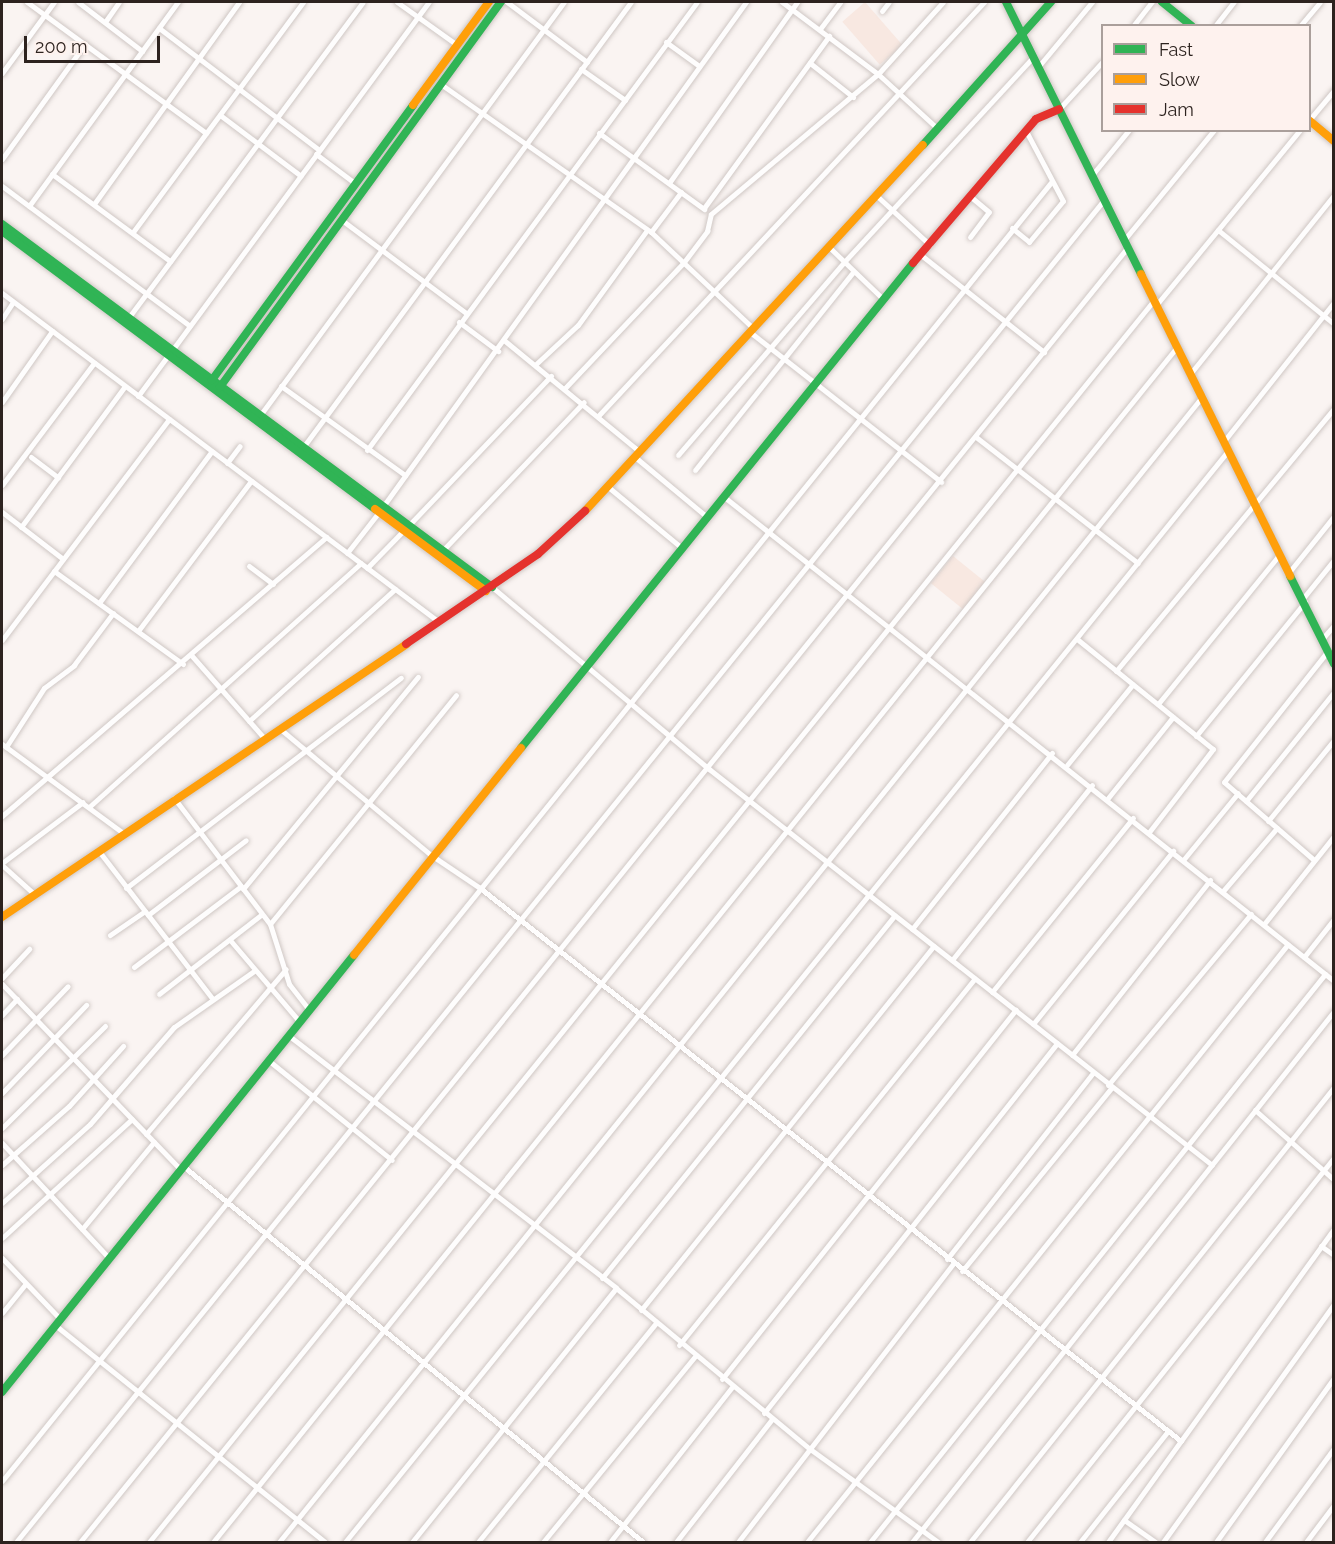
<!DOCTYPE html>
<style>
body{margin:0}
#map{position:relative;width:1335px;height:1544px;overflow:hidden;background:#faf4f2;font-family:Raleway,sans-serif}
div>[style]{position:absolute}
.education>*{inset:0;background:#f8e8e1;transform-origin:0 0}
.roads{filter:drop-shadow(0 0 2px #cfc7c4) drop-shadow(0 0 2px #cfc7c4)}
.street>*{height:5px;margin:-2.5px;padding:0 2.5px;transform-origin:2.5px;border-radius:2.5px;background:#fefdfd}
.fast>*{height:8px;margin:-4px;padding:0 4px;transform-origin:4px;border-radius:4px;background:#30b455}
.slow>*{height:8px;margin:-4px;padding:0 4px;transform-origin:4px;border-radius:4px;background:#ff9f0a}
.jam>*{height:8px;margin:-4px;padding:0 4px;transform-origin:4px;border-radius:4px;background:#e5322d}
span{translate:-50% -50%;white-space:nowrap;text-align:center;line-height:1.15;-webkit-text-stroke:6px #fef2ee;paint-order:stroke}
.frame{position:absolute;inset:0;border:3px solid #2d231f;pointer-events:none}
.legend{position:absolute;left:1101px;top:24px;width:210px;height:108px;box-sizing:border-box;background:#fef2ee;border:2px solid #aa9f9b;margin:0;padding:8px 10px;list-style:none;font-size:18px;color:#2d231f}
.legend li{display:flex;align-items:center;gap:12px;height:30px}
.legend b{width:30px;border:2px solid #aa9f9b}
.scale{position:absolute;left:24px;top:36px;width:136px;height:27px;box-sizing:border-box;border:3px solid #2d231f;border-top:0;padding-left:8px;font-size:18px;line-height:21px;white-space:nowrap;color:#2d231f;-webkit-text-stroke:4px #fef2ee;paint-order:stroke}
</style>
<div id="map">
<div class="education">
<i style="left:865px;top:2px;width:57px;height:30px;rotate:49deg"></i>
<i style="left:953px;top:556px;width:41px;height:35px;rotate:39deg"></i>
</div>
<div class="roads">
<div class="street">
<i style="left:27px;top:2px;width:222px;rotate:36.2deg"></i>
<i style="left:78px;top:2px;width:81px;rotate:37.4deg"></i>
<i style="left:397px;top:2px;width:74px;rotate:35.6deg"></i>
<i style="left:507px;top:2px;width:100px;rotate:36.9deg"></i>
<i style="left:782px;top:2px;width:120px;rotate:36.9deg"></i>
<i style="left:878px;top:74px;width:81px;rotate:42.5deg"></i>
<i style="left:882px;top:11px;width:11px;rotate:-52deg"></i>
<i style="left:105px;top:22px;width:24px;rotate:-55deg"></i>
<i style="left:1133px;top:26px;width:31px;rotate:-52deg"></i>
<i style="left:1215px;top:26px;width:31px;rotate:-52deg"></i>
<i style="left:1300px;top:26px;width:31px;rotate:-50deg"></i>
<i style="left:159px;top:28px;width:201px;rotate:37.3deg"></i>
<i style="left:820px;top:29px;width:34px;rotate:-53deg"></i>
<i style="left:666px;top:42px;width:41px;rotate:36deg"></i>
<i style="left:810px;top:63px;width:55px;rotate:38.3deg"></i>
<i style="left:1038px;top:67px;width:85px;rotate:-50.3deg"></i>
<i style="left:581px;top:69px;width:54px;rotate:35.2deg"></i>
<i style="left:2px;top:73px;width:88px;rotate:-53.8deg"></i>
<i style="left:442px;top:85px;width:256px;rotate:35.1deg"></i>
<i style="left:651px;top:232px;width:140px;rotate:43.3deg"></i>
<i style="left:1059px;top:109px;width:64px;rotate:-47.5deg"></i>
<i style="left:220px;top:115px;width:101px;rotate:37deg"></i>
<i style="left:1310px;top:119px;width:38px;rotate:-50deg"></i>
<i style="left:599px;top:133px;width:130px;rotate:35.9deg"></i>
<i style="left:316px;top:154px;width:50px;rotate:36.9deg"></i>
<i style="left:2px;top:159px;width:142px;rotate:-54.2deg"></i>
<i style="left:52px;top:174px;width:147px;rotate:36.4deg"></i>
<i style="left:1092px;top:175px;width:58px;rotate:-50.6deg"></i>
<i style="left:669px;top:183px;width:222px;rotate:-54.7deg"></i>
<i style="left:2px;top:186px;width:234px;rotate:36.7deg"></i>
<i style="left:877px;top:196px;width:72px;rotate:42.8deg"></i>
<i style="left:94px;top:204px;width:249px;rotate:-54.3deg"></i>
<i style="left:29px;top:206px;width:253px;rotate:-53.9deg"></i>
<i style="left:704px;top:208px;width:213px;rotate:-54deg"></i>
<i style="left:343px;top:221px;width:154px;rotate:36.8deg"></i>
<i style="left:1012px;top:228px;width:22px;rotate:39deg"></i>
<i style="left:1029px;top:242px;width:53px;rotate:-50.3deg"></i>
<i style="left:1063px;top:201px;width:79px;rotate:-117.9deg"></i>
<i style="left:1218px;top:230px;width:149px;rotate:39deg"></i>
<i style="left:133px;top:232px;width:286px;rotate:-53.5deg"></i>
<i style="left:651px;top:232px;width:50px;rotate:-53.1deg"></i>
<i style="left:970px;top:237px;width:31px;rotate:-53deg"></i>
<i style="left:989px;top:212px;width:23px;rotate:-140deg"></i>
<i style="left:1124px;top:240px;width:142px;rotate:-50.7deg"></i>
<i style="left:829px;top:247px;width:75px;rotate:43.9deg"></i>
<i style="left:921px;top:255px;width:157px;rotate:38.3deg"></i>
<i style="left:2px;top:293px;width:547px;rotate:36.97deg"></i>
<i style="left:1157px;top:304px;width:225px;rotate:-50.6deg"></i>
<i style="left:129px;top:317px;width:392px;rotate:-53.4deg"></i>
<i style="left:2px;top:319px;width:20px;rotate:-57deg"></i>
<i style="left:459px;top:322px;width:49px;rotate:36.6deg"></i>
<i style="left:750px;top:332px;width:243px;rotate:38.1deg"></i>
<i style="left:505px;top:341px;width:173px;rotate:39.4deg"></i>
<i style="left:173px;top:349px;width:431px;rotate:-53.6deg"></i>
<i style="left:536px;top:364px;width:57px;rotate:-42.9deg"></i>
<i style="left:578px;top:325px;width:117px;rotate:-54deg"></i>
<i style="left:1190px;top:374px;width:230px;rotate:-51.2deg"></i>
<i style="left:281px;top:386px;width:153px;rotate:35.7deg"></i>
<i style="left:565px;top:388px;width:173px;rotate:-46.6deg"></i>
<i style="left:684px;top:262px;width:39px;rotate:-53deg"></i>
<i style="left:707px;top:231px;width:17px;rotate:-77deg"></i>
<i style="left:711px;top:214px;width:218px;rotate:-40deg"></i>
<i style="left:878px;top:74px;width:97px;rotate:-47.9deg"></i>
<i style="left:138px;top:396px;width:52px;rotate:-53.6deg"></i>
<i style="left:2px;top:402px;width:87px;rotate:-54.8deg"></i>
<i style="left:261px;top:414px;width:511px;rotate:-53.67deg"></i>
<i style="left:599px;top:415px;width:565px;rotate:-47.01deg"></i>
<i style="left:976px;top:437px;width:205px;rotate:37.9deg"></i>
<i style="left:1224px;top:441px;width:177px;rotate:-51.6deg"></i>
<i style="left:304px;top:446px;width:551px;rotate:-53.63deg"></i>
<i style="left:367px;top:450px;width:556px;rotate:-53.62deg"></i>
<i style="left:678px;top:455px;width:255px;rotate:-49.3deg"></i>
<i style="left:844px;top:262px;width:279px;rotate:-47.3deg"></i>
<i style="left:31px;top:457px;width:34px;rotate:37deg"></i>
<i style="left:635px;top:457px;width:94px;rotate:39.8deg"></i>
<i style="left:227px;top:463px;width:21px;rotate:-53deg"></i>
<i style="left:695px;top:470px;width:253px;rotate:-51.4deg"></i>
<i style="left:2px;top:485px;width:153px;rotate:-53deg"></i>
<i style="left:607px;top:486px;width:97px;rotate:39.6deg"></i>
<i style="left:723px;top:496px;width:780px;rotate:38.44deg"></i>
<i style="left:384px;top:505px;width:620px;rotate:-54.26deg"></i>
<i style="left:2px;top:512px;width:77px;rotate:37.6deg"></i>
<i style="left:409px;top:525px;width:206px;rotate:-46.4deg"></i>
<i style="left:21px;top:527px;width:175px;rotate:-53.6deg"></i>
<i style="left:443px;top:550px;width:204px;rotate:-46.4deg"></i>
<i style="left:347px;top:553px;width:52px;rotate:-52deg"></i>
<i style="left:249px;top:566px;width:30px;rotate:37deg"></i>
<i style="left:367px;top:568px;width:53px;rotate:-45.8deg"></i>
<i style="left:54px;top:571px;width:159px;rotate:35.8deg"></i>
<i style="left:1290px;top:571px;width:70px;rotate:-51.3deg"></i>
<i style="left:492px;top:587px;width:283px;rotate:40deg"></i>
<i style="left:709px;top:769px;width:640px;rotate:38.21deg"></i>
<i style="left:1304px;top:597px;width:48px;rotate:-51deg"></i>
<i style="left:99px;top:603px;width:189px;rotate:-53.4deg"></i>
<i style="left:138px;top:631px;width:188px;rotate:-53deg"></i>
<i style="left:1077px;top:639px;width:175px;rotate:39deg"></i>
<i style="left:1213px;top:749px;width:105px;rotate:127.6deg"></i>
<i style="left:1322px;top:639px;width:18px;rotate:-49deg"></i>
<i style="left:2px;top:640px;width:277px;rotate:-52.9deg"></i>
<i style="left:192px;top:656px;width:109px;rotate:48.7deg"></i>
<i style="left:1116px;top:671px;width:342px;rotate:-50.3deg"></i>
<i style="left:1158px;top:704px;width:193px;rotate:-50.9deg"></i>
<i style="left:249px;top:721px;width:197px;rotate:-42.1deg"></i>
<i style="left:279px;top:728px;width:198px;rotate:39.9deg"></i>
<i style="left:431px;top:855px;width:59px;rotate:34deg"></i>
<i style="left:480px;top:888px;width:893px;rotate:38.27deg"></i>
<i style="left:1196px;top:736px;width:173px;rotate:-50.9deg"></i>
<i style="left:2px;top:744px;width:149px;rotate:36.3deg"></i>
<i style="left:6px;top:747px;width:70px;rotate:-57.2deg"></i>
<i style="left:44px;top:688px;width:38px;rotate:-37deg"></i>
<i style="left:74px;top:665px;width:65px;rotate:-53.1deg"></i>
<i style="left:1067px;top:765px;width:104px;rotate:-50.8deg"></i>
<i style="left:174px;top:798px;width:158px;rotate:52.7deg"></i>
<i style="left:270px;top:924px;width:63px;rotate:72.4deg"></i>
<i style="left:289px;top:984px;width:31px;rotate:52deg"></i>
<i style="left:1108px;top:798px;width:104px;rotate:-51.3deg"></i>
<i style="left:1246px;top:801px;width:140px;rotate:-51.1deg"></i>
<i style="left:89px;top:807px;width:365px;rotate:-41.9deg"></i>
<i style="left:2px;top:816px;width:428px;rotate:-40.7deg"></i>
<i style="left:1268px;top:821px;width:104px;rotate:-50.8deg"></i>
<i style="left:98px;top:850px;width:187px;rotate:52.4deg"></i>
<i style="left:1184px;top:859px;width:85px;rotate:-50.7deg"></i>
<i style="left:1314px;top:860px;width:119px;rotate:-139.1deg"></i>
<i style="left:1224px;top:782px;width:166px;rotate:-51.6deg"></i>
<i style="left:2px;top:863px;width:101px;rotate:-37deg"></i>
<i style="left:2px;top:865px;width:42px;rotate:42.1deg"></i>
<i style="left:126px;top:888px;width:346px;rotate:-37.4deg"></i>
<i style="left:243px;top:889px;width:275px;rotate:-50.5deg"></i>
<i style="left:1223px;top:891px;width:83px;rotate:-49.4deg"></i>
<i style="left:148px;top:915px;width:123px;rotate:-37.4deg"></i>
<i style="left:270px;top:924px;width:295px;rotate:-50.9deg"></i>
<i style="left:1264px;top:924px;width:112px;rotate:-51.5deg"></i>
<i style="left:912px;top:929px;width:225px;rotate:-51.5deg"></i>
<i style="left:110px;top:935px;width:42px;rotate:-34.4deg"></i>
<i style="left:230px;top:940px;width:106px;rotate:49.6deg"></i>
<i style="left:1304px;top:957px;width:48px;rotate:-51.7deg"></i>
<i style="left:952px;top:960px;width:224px;rotate:-51.3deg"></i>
<i style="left:134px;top:967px;width:134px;rotate:-37.1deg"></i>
<i style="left:2px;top:978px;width:40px;rotate:-47deg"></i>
<i style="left:2px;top:984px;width:255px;rotate:46.1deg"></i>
<i style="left:992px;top:992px;width:224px;rotate:-51deg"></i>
<i style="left:159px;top:994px;width:130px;rotate:-37.8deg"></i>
<i style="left:2px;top:1015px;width:22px;rotate:-47deg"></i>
<i style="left:1033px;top:1024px;width:223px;rotate:-51deg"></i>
<i style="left:288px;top:1035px;width:414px;rotate:37.6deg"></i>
<i style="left:616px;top:1288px;width:252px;rotate:39.7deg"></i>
<i style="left:810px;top:1449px;width:158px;rotate:36deg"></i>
<i style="left:2px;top:1055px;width:95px;rotate:-46.3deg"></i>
<i style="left:1072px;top:1055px;width:223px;rotate:-51.7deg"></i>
<i style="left:268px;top:1060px;width:159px;rotate:38.9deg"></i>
<i style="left:1108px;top:1085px;width:223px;rotate:-50.1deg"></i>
<i style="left:2px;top:1093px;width:122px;rotate:-46.3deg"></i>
<i style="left:1255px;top:1110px;width:106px;rotate:41.5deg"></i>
<i style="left:2px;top:1128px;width:145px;rotate:-44.7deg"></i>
<i style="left:146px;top:1134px;width:216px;rotate:-49.7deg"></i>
<i style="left:2px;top:1143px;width:156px;rotate:47.1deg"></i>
<i style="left:2px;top:1165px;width:89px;rotate:-41.4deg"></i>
<i style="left:69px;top:1106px;width:81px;rotate:-48deg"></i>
<i style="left:183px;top:1166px;width:594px;rotate:39.26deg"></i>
<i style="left:2px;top:1203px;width:118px;rotate:-41.9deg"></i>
<i style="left:90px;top:1124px;width:128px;rotate:-49.1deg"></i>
<i style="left:174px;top:1027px;width:98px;rotate:-35deg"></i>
<i style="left:82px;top:1229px;width:113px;rotate:-50.4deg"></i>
<i style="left:2px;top:1238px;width:176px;rotate:-42.5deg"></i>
<i style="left:1321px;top:1246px;width:16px;rotate:35deg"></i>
<i style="left:2px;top:1258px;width:84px;rotate:46.4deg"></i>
<i style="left:947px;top:1259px;width:236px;rotate:-51.9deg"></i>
<i style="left:962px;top:1271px;width:236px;rotate:-50.8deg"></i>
<i style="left:602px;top:1278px;width:466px;rotate:-51.1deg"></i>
<i style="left:641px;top:1310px;width:467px;rotate:-51.2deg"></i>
<i style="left:2px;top:1313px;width:36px;rotate:-51deg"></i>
<i style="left:55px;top:1325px;width:346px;rotate:38.8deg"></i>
<i style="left:679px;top:1345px;width:471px;rotate:-51.1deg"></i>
<i style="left:722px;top:1379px;width:472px;rotate:-51.5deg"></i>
<i style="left:764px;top:1413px;width:472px;rotate:-51.6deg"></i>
<i style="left:2px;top:1481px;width:1671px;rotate:-51.07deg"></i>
<i style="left:1124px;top:1520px;width:38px;rotate:35deg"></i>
<i style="left:16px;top:1542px;width:1728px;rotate:-50.97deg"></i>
<i style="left:80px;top:1542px;width:1666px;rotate:-51.02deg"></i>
<i style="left:149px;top:1542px;width:1599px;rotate:-51.02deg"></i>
<i style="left:213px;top:1542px;width:1535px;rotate:-51.11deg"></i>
<i style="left:279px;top:1542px;width:1469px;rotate:-51.13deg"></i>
<i style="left:345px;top:1542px;width:1404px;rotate:-51.02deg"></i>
<i style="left:412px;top:1542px;width:326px;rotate:-51.2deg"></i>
<i style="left:478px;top:1542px;width:282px;rotate:-50.9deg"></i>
<i style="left:543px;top:1542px;width:240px;rotate:-50.7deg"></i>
<i style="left:610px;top:1542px;width:197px;rotate:-51.8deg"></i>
<i style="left:676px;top:1542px;width:156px;rotate:-52deg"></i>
<i style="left:738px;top:1542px;width:351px;rotate:-52.3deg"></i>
<i style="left:807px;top:1542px;width:767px;rotate:-51.19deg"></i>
<i style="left:870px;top:1542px;width:728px;rotate:-51.3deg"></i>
<i style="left:912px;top:1542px;width:678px;rotate:-51.52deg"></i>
<i style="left:970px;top:1542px;width:583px;rotate:-51.34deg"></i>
<i style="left:1027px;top:1542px;width:492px;rotate:-51.4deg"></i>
<i style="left:1080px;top:1542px;width:142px;rotate:-51.6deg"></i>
<i style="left:1108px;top:1542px;width:386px;rotate:-54.2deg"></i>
<i style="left:1163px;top:1542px;width:293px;rotate:-54.3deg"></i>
<i style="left:1216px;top:1542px;width:202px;rotate:-54.3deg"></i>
<i style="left:1265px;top:1542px;width:117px;rotate:-53.7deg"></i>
<i style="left:1306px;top:1542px;width:46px;rotate:-52.9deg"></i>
</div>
<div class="fast">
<i style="left:1006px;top:2px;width:304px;rotate:63.6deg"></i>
<i style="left:1162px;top:2px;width:38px;rotate:39deg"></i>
<i style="left:923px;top:145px;width:192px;rotate:-48.2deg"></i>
<i style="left:2px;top:224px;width:610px;rotate:36.53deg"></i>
<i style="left:2px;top:231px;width:465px;rotate:36.7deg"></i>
<i style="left:212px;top:380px;width:341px;rotate:-53.8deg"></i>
<i style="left:220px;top:387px;width:477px;rotate:-53.9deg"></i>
<i style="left:1290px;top:576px;width:98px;rotate:63.4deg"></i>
<i style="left:521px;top:748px;width:624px;rotate:-51.05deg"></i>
<i style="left:2px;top:1392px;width:561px;rotate:-51.15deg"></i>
</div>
<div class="slow">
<i style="left:413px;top:105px;width:128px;rotate:-53.6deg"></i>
<i style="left:1310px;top:121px;width:31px;rotate:40deg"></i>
<i style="left:1141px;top:274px;width:337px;rotate:63.7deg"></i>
<i style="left:375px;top:509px;width:138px;rotate:36.5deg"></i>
<i style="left:585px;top:511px;width:498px;rotate:-47.3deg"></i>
<i style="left:2px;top:917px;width:488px;rotate:-34deg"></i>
<i style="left:354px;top:955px;width:266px;rotate:-51.1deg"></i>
</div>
<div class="jam">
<i style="left:913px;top:263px;width:189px;rotate:-49.5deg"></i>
<i style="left:1036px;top:119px;width:25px;rotate:-23deg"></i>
<i style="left:406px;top:644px;width:160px;rotate:-34.3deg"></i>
<i style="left:538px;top:554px;width:64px;rotate:-42.5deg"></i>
</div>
</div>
<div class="frame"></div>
<ul class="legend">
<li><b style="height:8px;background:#30b455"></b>Fast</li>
<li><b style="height:8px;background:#ff9f0a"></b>Slow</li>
<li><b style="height:8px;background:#e5322d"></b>Jam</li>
</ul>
<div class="scale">200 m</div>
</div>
